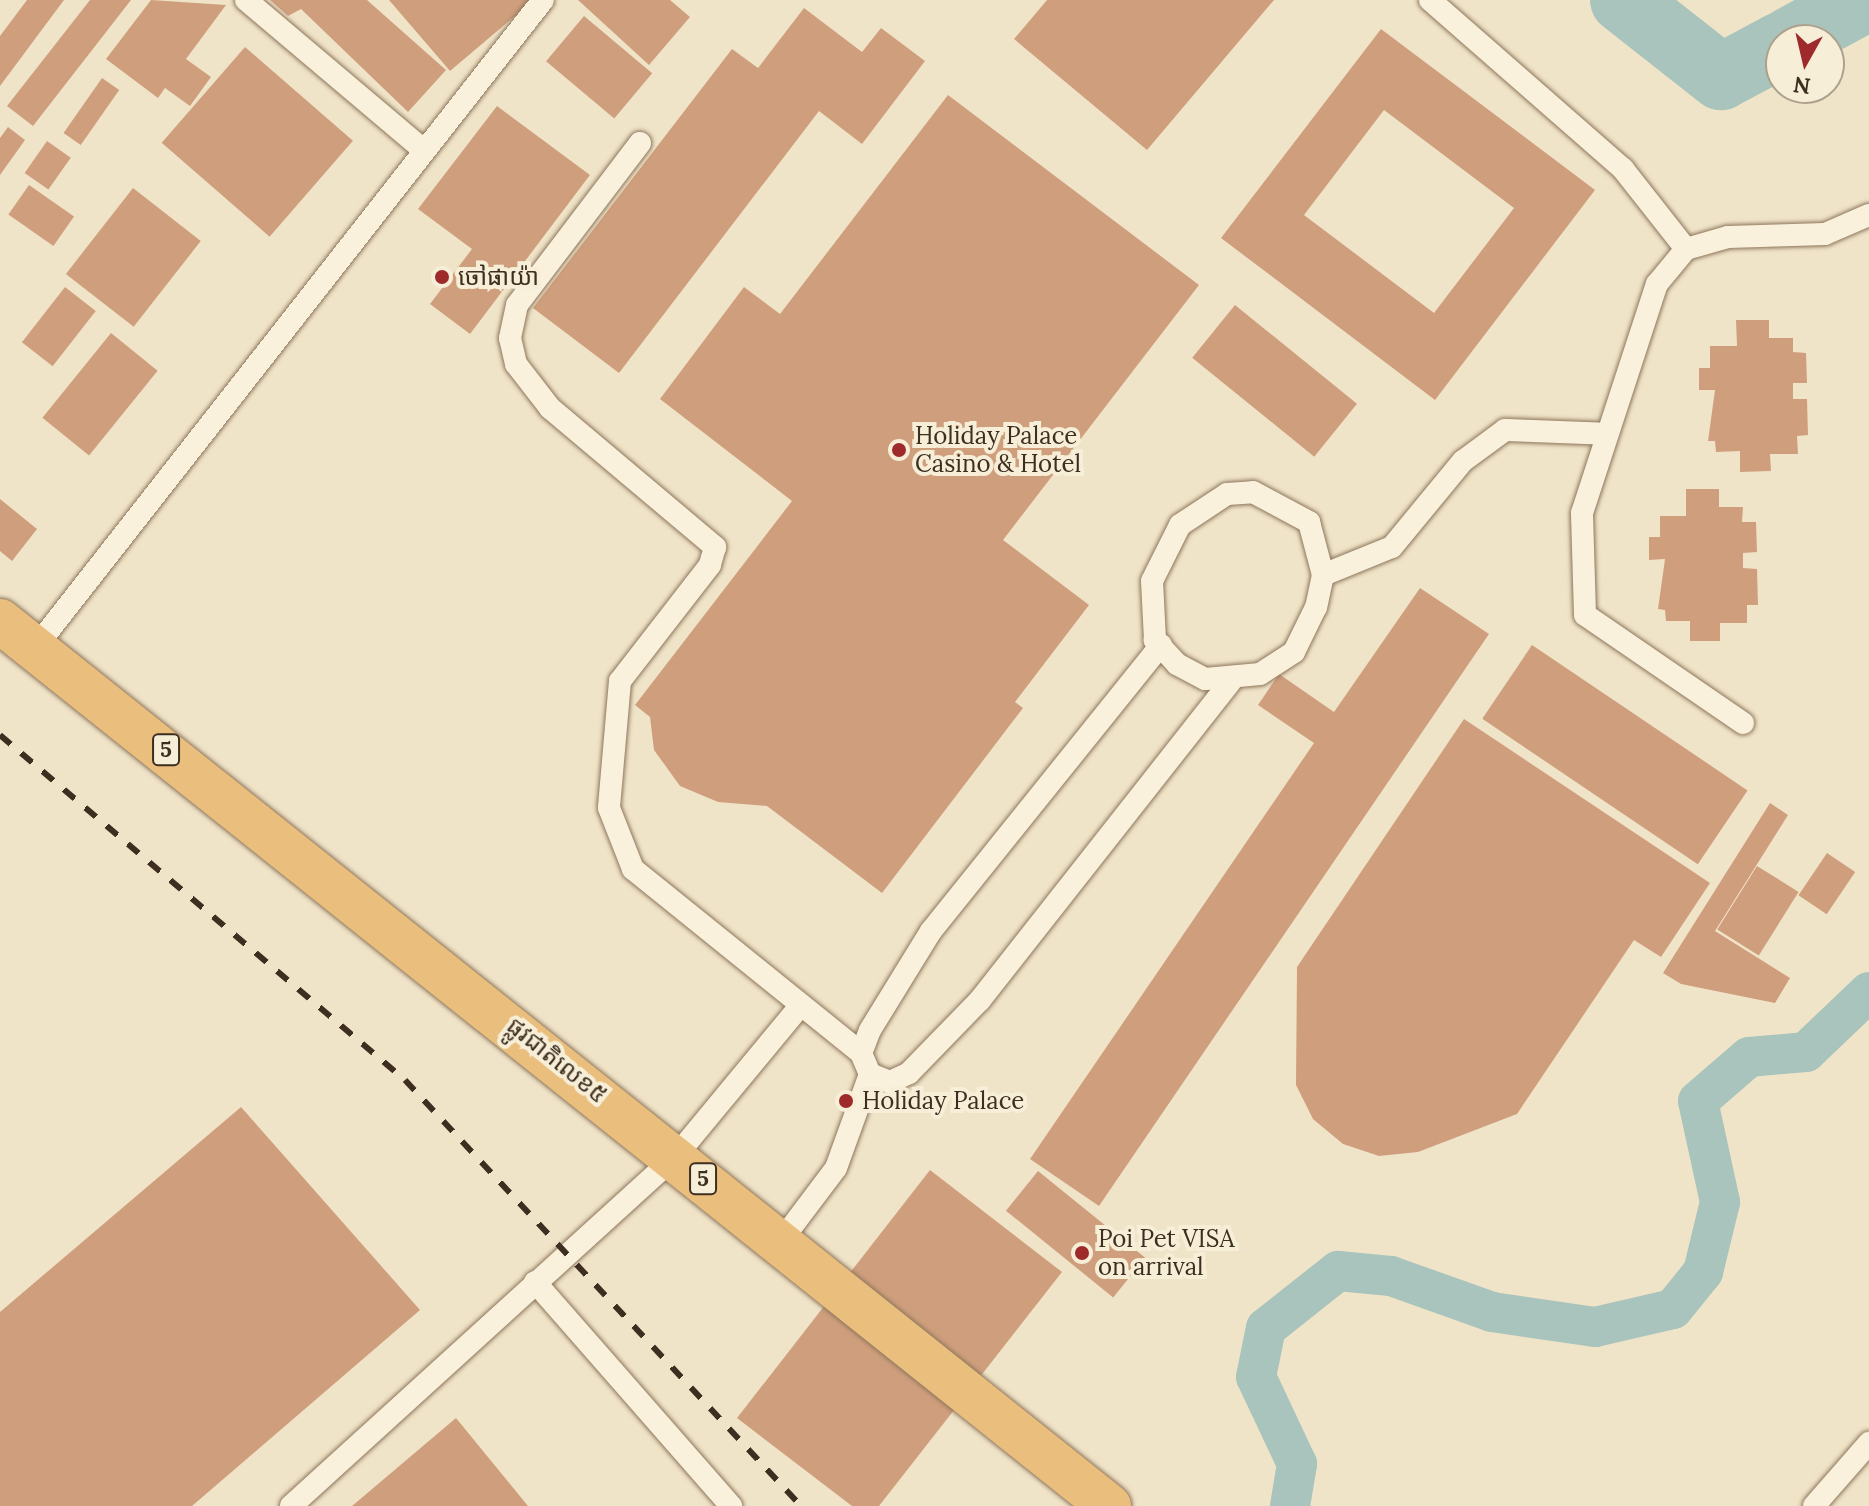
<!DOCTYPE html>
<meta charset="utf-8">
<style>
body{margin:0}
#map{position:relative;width:1869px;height:1506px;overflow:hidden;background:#f0e4c8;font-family:Lora,"Noto Sans Khmer",serif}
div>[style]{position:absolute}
.canal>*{height:40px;margin:-20px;padding:0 20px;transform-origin:20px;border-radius:20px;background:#a9c4bc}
.river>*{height:66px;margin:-33px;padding:0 33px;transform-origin:33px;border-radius:33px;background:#a9c4bc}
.building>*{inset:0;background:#cf9f7d;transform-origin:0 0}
.roads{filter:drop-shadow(0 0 2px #8d765c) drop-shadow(0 0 2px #8d765c)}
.service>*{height:22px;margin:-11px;padding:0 11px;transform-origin:11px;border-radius:11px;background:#faf1dc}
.trunk>*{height:44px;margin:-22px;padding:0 22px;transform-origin:22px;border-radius:22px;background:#eabe7c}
.rail>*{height:6px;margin-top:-3px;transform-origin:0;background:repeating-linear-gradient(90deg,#3d2e20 0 14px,transparent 0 28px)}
.dots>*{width:22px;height:22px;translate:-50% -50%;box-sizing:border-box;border:4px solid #f7eed8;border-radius:50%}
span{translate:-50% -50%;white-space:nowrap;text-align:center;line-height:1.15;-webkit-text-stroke:8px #f7eed8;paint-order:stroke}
.shield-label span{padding:2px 6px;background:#f7eed8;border:2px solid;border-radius:6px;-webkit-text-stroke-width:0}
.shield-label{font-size:22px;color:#3d2e20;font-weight:700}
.poi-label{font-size:24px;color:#3d2e20}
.left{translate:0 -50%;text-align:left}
.street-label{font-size:24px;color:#3d2e20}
.north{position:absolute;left:1765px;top:24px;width:80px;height:80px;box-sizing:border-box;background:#f7eed8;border:2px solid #ada18e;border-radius:50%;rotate:188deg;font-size:22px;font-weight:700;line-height:32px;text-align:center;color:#3d2e20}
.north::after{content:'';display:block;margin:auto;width:28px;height:36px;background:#9e2a2b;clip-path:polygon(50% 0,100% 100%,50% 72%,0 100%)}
</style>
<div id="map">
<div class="canal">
<i style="left:1290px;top:1506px;width:43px;rotate:-80.5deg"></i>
<i style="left:1297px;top:1464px;width:96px;rotate:-115.2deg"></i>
<i style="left:1256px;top:1377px;width:50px;rotate:-78.5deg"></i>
<i style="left:1266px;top:1328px;width:92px;rotate:-38.4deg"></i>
<i style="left:1338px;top:1271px;width:53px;rotate:5.4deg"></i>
<i style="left:1391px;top:1276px;width:107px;rotate:19.6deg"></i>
<i style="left:1492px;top:1312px;width:104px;rotate:8.3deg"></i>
<i style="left:1595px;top:1327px;width:80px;rotate:-13deg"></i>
<i style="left:1673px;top:1309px;width:48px;rotate:-51deg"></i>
<i style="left:1703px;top:1272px;width:72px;rotate:-76.3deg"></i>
<i style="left:1720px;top:1202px;width:103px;rotate:-102.3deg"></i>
<i style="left:1698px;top:1101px;width:67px;rotate:-40.8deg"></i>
<i style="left:1749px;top:1057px;width:57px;rotate:-5deg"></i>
<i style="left:1806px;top:1052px;width:87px;rotate:-43.6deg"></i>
</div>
<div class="river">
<i style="left:1623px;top:0;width:125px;rotate:38.2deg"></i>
<i style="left:1721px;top:77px;width:68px;rotate:-28.1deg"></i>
<i style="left:1790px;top:40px;width:84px;rotate:-28.4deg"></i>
</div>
<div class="building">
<i style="clip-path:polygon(27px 0,64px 0,0 86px,0 36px)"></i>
<i style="clip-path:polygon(90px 0,131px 0,33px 126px,7px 106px)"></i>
<i style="clip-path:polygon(151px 0,226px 5px,186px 59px,211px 77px,190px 106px,165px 88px,158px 98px,106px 59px)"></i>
<i style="clip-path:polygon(270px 0,367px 0,446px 70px,408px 112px,301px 9px,288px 16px)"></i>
<i style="clip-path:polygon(389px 0,534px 0,450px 71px)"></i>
<i style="clip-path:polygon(578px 0,670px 0,690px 17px,649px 65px)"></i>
<i style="clip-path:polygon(1047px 0,1274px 0,1147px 150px,1014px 39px)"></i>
<i style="clip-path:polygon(804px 8px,862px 52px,881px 28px,925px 61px,862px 144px,819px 111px,619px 373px,533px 308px,732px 49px,758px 68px)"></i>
<i style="left:584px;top:16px;width:89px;height:59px;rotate:40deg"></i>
<i style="clip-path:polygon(evenodd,1381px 29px,1595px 190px,1435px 400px,1221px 238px,1381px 29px,1384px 110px,1514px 208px,1434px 313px,1304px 215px,1384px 110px)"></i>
<i style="left:245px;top:47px;width:143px;height:127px;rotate:41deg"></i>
<i style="left:102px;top:78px;width:21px;height:67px;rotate:35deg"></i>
<i style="clip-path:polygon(948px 95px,1199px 285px,1003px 540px,1089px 605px,1015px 702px,1023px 708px,882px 893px,767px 806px,718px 802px,680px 786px,654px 750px,650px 717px,635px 705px,792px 501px,660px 399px,744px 287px,780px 314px)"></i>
<i style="clip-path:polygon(497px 106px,590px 175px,470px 334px,430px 304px,472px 249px,418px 209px)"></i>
<i style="clip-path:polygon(8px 127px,25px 140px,0 175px,0 138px)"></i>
<i style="left:47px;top:141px;width:29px;height:39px;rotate:35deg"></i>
<i style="left:29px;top:185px;width:55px;height:36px;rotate:35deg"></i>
<i style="left:133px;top:188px;width:86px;height:109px;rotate:38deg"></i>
<i style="left:65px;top:287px;width:39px;height:70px;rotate:38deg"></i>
<i style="left:1235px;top:305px;width:157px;height:68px;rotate:39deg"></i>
<i style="clip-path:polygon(1736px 320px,1769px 320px,1769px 338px,1793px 338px,1793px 352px,1806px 353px,1807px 383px,1793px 383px,1793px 399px,1807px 399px,1808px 435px,1797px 436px,1798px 454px,1770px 454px,1771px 471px,1740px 472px,1740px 451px,1716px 452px,1715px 441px,1708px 441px,1715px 390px,1699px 390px,1699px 368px,1710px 368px,1710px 346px,1737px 346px)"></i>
<i style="left:111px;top:333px;width:60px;height:109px;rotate:39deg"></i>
<i style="clip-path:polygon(1686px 489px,1719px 489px,1719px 507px,1743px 507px,1742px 522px,1756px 522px,1757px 552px,1743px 553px,1743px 568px,1757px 569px,1758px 605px,1747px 605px,1747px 623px,1720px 623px,1720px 641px,1690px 641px,1690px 621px,1666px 621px,1665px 610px,1658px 609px,1665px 559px,1649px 560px,1649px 537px,1660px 537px,1660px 516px,1686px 516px)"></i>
<i style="clip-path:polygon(0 499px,37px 529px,12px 561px,0 551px)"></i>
<i style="clip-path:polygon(1420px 588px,1489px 634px,1099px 1206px,1030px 1159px,1314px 743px,1258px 705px,1279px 674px,1334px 712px)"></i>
<i style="left:1532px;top:645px;width:260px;height:89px;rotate:34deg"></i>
<i style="clip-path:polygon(1464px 719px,1710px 883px,1661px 957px,1634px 940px,1517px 1114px,1418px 1152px,1379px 1156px,1343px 1144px,1313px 1119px,1296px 1085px,1297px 967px)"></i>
<i style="clip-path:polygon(1770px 803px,1788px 815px,1715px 931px,1790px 978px,1775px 1003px,1681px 984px,1663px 973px)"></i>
<i style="left:1827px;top:853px;width:34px;height:51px;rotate:34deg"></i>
<i style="left:1757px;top:866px;width:49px;height:75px;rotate:32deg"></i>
<i style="clip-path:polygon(241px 1107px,420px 1310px,192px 1506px,0 1506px,0 1312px)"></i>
<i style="clip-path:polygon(930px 1170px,1062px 1272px,879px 1506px,852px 1506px,737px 1418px)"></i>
<i style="left:1038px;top:1171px;width:138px;height:51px;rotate:39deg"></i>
<i style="clip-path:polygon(456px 1418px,528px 1506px,352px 1506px)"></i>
</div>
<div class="roads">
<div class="service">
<i style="left:246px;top:0;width:229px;rotate:40.2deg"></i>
<i style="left:1430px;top:0;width:257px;rotate:41.2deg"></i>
<i style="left:1623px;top:169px;width:102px;rotate:51.8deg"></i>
<i style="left:640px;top:143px;width:203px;rotate:127.2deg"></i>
<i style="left:517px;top:305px;width:34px;rotate:102deg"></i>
<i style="left:510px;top:338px;width:27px;rotate:77deg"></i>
<i style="left:516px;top:364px;width:56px;rotate:52.3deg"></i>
<i style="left:550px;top:408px;width:216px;rotate:40.1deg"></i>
<i style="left:715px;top:547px;width:19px;rotate:106deg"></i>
<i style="left:710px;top:565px;width:147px;rotate:127.8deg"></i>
<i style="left:620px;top:681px;width:127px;rotate:95deg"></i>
<i style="left:609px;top:808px;width:66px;rotate:68.5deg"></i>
<i style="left:633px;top:869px;width:293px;rotate:38.9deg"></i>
<i style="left:1253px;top:492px;width:64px;rotate:28.2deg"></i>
<i style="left:1309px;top:522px;width:55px;rotate:75.2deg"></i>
<i style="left:1323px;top:575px;width:33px;rotate:102deg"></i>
<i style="left:1316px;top:607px;width:50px;rotate:116.1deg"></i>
<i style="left:1294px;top:652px;width:40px;rotate:147.1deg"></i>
<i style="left:1260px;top:674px;width:55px;rotate:174.8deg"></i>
<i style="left:1205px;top:679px;width:32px;rotate:-152deg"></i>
<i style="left:1177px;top:664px;width:33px;rotate:-133deg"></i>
<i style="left:1155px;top:640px;width:59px;rotate:-92.9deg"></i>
<i style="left:1152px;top:581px;width:63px;rotate:-63.4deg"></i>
<i style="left:1180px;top:525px;width:56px;rotate:-33.4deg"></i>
<i style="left:1227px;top:494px;width:26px;rotate:-4deg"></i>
<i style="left:1323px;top:575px;width:74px;rotate:-22.1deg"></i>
<i style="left:1392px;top:547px;width:112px;rotate:-50.5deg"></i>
<i style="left:1463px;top:461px;width:52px;rotate:-36.4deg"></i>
<i style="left:1505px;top:430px;width:102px;rotate:2.2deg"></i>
<i style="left:1161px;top:645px;width:367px;rotate:128.8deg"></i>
<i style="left:931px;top:931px;width:116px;rotate:121.6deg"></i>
<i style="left:870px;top:1030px;width:25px;rotate:111deg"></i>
<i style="left:861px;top:1053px;width:23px;rotate:67deg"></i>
<i style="left:870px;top:1074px;width:22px;rotate:22deg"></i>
<i style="left:890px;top:1082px;width:21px;rotate:-25deg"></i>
<i style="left:909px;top:1073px;width:102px;rotate:-45.8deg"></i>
<i style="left:980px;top:1000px;width:407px;rotate:-51.8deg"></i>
<i style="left:35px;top:648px;width:823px;rotate:-51.91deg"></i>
<i style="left:1743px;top:723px;width:191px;rotate:-145.6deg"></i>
<i style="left:1585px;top:615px;width:102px;rotate:-91.7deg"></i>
<i style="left:1582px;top:513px;width:241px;rotate:-71.9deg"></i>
<i style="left:1657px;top:284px;width:45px;rotate:-50.4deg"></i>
<i style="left:1686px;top:249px;width:44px;rotate:-15.9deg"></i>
<i style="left:1728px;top:237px;width:97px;rotate:-1.8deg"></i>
<i style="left:1825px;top:234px;width:48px;rotate:-23.4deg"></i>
<i style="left:781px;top:1241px;width:91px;rotate:-53deg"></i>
<i style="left:836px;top:1168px;width:100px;rotate:-70.1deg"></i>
<i style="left:535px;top:1282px;width:298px;rotate:48.8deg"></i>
<i style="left:291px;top:1506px;width:520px;rotate:-42.27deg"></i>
<i style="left:676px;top:1156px;width:195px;rotate:-50.4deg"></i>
<i style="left:1814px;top:1506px;width:84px;rotate:-48.9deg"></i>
</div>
<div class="trunk">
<i style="left:0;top:621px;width:1419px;rotate:38.59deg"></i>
</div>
</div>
<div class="rail">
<i style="left:0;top:735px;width:532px;rotate:40.43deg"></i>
<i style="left:405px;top:1080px;width:582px;rotate:47.09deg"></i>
</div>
<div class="dots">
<i style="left:442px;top:277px;background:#9e2a2b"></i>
<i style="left:899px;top:450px;background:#9e2a2b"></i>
<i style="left:846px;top:1101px;background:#9e2a2b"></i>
<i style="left:1082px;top:1253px;background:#9e2a2b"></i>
</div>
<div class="shield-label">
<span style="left:166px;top:750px">5</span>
<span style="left:703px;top:1179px">5</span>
</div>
<div class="poi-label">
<span class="left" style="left:458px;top:277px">ចៅផាយ៉ា</span>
<span class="left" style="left:915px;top:450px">Holiday Palace<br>Casino &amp; Hotel</span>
<span class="left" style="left:862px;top:1101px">Holiday Palace</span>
<span class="left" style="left:1098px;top:1253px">Poi Pet VISA<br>on arrival</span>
</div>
<div class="street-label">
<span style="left:557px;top:1060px;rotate:39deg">ផ្លូវជាតិលេខ៥</span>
</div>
<div class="north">N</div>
</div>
